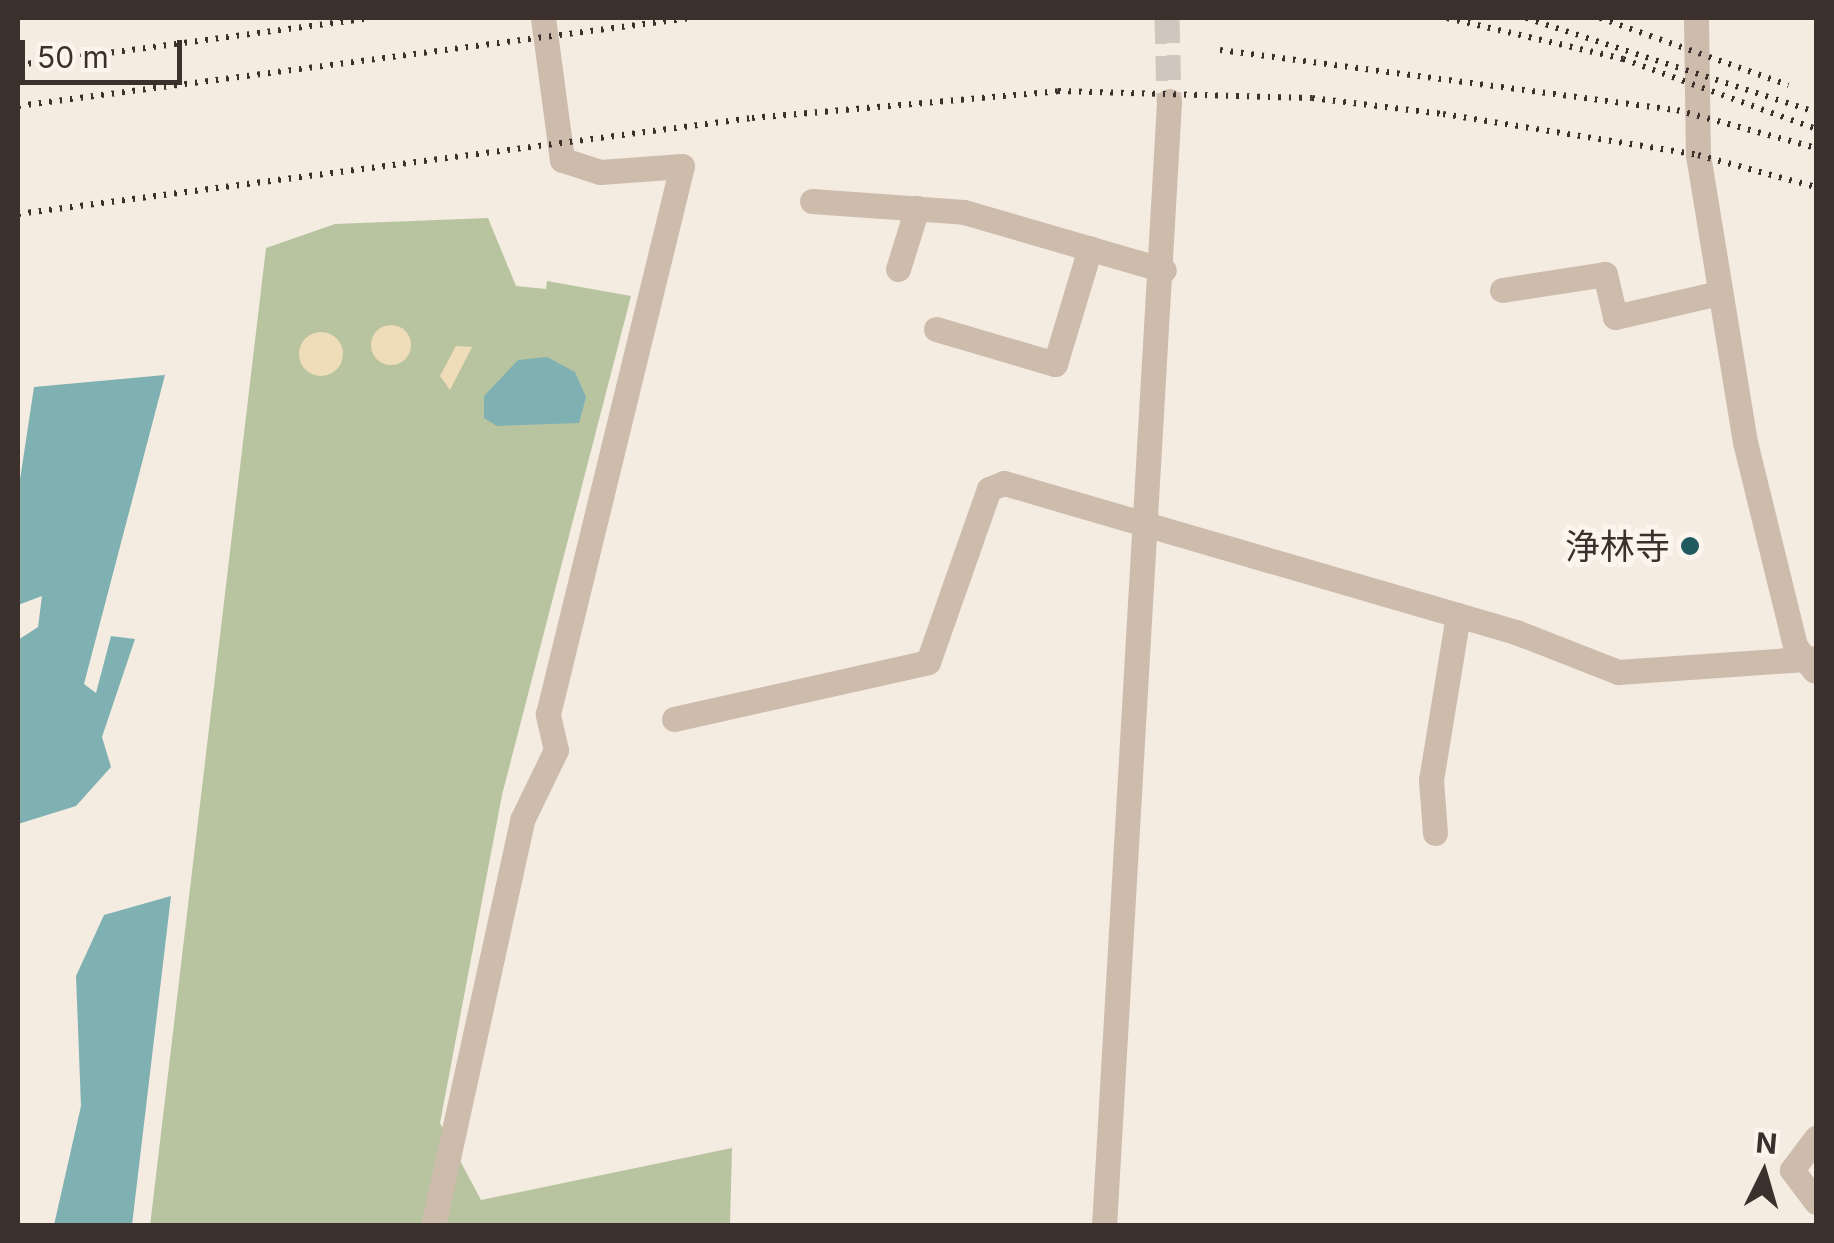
<!DOCTYPE html>
<meta charset="utf-8">
<style>
body{margin:0}
#map{position:relative;width:1834px;height:1243px;overflow:hidden;background:#f4ebe1;font-family:Inter,"Noto Sans JP",sans-serif}
div>[style]{position:absolute}
.green>*{inset:0;background:#b8c4a0}
.sand>*{inset:0;background:#efdcb8}
.round{border-radius:50%}
.water>*{inset:0;background:#7fb0b2}
.minor-tunnel>*{height:25px;margin-top:-12.5px;transform-origin:0;background:repeating-linear-gradient(90deg,#cfc6bd 0 25px,transparent 0 37px)}
.minor>*{height:25px;margin:-12.5px;padding:0 12.5px;transform-origin:12.5px;border-radius:12.5px;background:#cdbbac}
.rail>*{height:6px;margin-top:-3px;transform-origin:0;background:repeating-linear-gradient(90deg,#3b302b 0 2.5px,transparent 0 10.5px)}
.dots>*{width:28px;height:28px;translate:-50% -50%;box-sizing:border-box;border:5px solid #fbf5ee;border-radius:50%}
span{translate:-50% -50%;white-space:nowrap;text-align:center;line-height:1.15;-webkit-text-stroke:10px #fbf5ee;paint-order:stroke}
.poi-label{font-size:35px;color:#3b302b}
.right{translate:-100% -50%;text-align:right}
.frame{position:absolute;inset:0;border:20px solid #3b302b;pointer-events:none}
.north{position:absolute;left:1714px;top:1123px;width:100px;height:100px;-webkit-text-stroke:8px #fbf5ee;paint-order:stroke;rotate:5deg;font-size:28px;font-weight:700;line-height:40px;text-align:center;color:#3b302b}
.north::after{content:'';display:block;margin:auto;width:35px;height:45px;background:#3b302b;clip-path:polygon(50% 0,100% 100%,50% 72%,0 100%)}
.scale{position:absolute;left:20px;top:40px;width:162px;height:45px;box-sizing:border-box;border:5px solid #3b302b;border-top:0;padding-left:12px;font-size:30px;line-height:35px;white-space:nowrap;color:#3b302b;-webkit-text-stroke:8px #fbf5ee;paint-order:stroke}
</style>
<div id="map">
<div class="green">
<i style="clip-path:polygon(488px 218px,516px 286px,546px 289px,547px 281px,631px 296px,502px 795px,440px 1123px,481px 1200px,732px 1148px,730px 1225px,150px 1226px,266px 248px,335px 224px)"></i>
</div>
<div class="sand">
<i class="round" style="left:371px;top:325px;width:40px;height:40px"></i>
<i class="round" style="left:299px;top:332px;width:44px;height:44px"></i>
<i style="clip-path:polygon(456px 346px,472px 347px,450px 390px,440px 376px)"></i>
</div>
<div class="water">
<i style="clip-path:polygon(547px 357px,575px 372px,586px 397px,579px 423px,497px 426px,484px 418px,484px 396px,518px 360px)"></i>
<i style="clip-path:polygon(165px 375px,84px 684px,96px 693px,111px 636px,135px 639px,102px 737px,111px 767px,76px 806px,18px 824px,18px 640px,38px 627px,42px 596px,18px 605px,18px 493px,34px 387px)"></i>
<i style="clip-path:polygon(171px 896px,132px 1225px,54px 1225px,81px 1106px,76px 976px,104px 915px)"></i>
</div>
<div class="minor-tunnel">
<i style="left:1167px;top:18px;width:83px;rotate:88.6deg"></i>
</div>
<div class="minor">
<i style="left:1696px;top:18px;width:137px;rotate:89.2deg"></i>
<i style="left:1698px;top:155px;width:291px;rotate:80.7deg"></i>
<i style="left:1745px;top:442px;width:210px;rotate:76.2deg"></i>
<i style="left:1795px;top:646px;width:31px;rotate:52deg"></i>
<i style="left:812px;top:201px;width:152px;rotate:4.1deg"></i>
<i style="left:964px;top:212px;width:208px;rotate:16.2deg"></i>
<i style="left:898px;top:269px;width:64px;rotate:-72.7deg"></i>
<i style="left:1502px;top:290px;width:104px;rotate:-8.8deg"></i>
<i style="left:1605px;top:274px;width:44px;rotate:76.9deg"></i>
<i style="left:1615px;top:317px;width:107px;rotate:-13deg"></i>
<i style="left:936px;top:329px;width:124px;rotate:16.4deg"></i>
<i style="left:1055px;top:364px;width:121px;rotate:-73.2deg"></i>
<i style="left:674px;top:719px;width:260px;rotate:-12.6deg"></i>
<i style="left:928px;top:662px;width:183px;rotate:-70.6deg"></i>
<i style="left:989px;top:489px;width:16px;rotate:-22deg"></i>
<i style="left:1004px;top:483px;width:533px;rotate:16.23deg"></i>
<i style="left:1516px;top:632px;width:110px;rotate:21.4deg"></i>
<i style="left:1618px;top:672px;width:198px;rotate:-4deg"></i>
<i style="left:1435px;top:833px;width:53px;rotate:-94.3deg"></i>
<i style="left:1431px;top:780px;width:167px;rotate:-80.7deg"></i>
<i style="left:1816px;top:1138px;width:40px;rotate:127deg"></i>
<i style="left:1792px;top:1170px;width:40px;rotate:53deg"></i>
<i style="left:433px;top:1226px;width:416px;rotate:-77.6deg"></i>
<i style="left:522px;top:820px;width:78px;rotate:-64.1deg"></i>
<i style="left:556px;top:750px;width:37px;rotate:-103deg"></i>
<i style="left:548px;top:714px;width:564px;rotate:-76.26deg"></i>
<i style="left:682px;top:166px;width:82px;rotate:175.8deg"></i>
<i style="left:600px;top:172px;width:40px;rotate:-162deg"></i>
<i style="left:562px;top:160px;width:143px;rotate:-97.6deg"></i>
<i style="left:1104px;top:1226px;width:1127px;rotate:-86.69deg"></i>
</div>
<div class="rail">
<i style="left:1447px;top:18px;width:181px;rotate:13.1deg"></i>
<i style="left:1623px;top:59px;width:205px;rotate:19.9deg"></i>
<i style="left:1526px;top:18px;width:305px;rotate:18deg"></i>
<i style="left:1600px;top:18px;width:200px;rotate:19.6deg"></i>
<i style="left:1220px;top:50px;width:461px;rotate:7.5deg"></i>
<i style="left:1677px;top:110px;width:144px;rotate:15.3deg"></i>
<i style="left:18px;top:65px;width:356px;rotate:-7.6deg"></i>
<i style="left:18px;top:106px;width:678px;rotate:-7.46deg"></i>
<i style="left:18px;top:214px;width:740px;rotate:-7.45deg"></i>
<i style="left:752px;top:118px;width:307px;rotate:-5deg"></i>
<i style="left:1058px;top:91px;width:254px;rotate:1.6deg"></i>
<i style="left:1312px;top:98px;width:132px;rotate:7deg"></i>
<i style="left:1443px;top:114px;width:258px;rotate:9.1deg"></i>
<i style="left:1698px;top:155px;width:122px;rotate:15.2deg"></i>
</div>
<div class="dots">
<i style="left:1690px;top:546px;background:#1f5a5e"></i>
</div>
<div class="poi-label">
<span class="right" style="left:1670px;top:546px">浄林寺</span>
</div>
<div class="frame"></div>
<div class="north">N</div>
<div class="scale">50 m</div>
</div>
